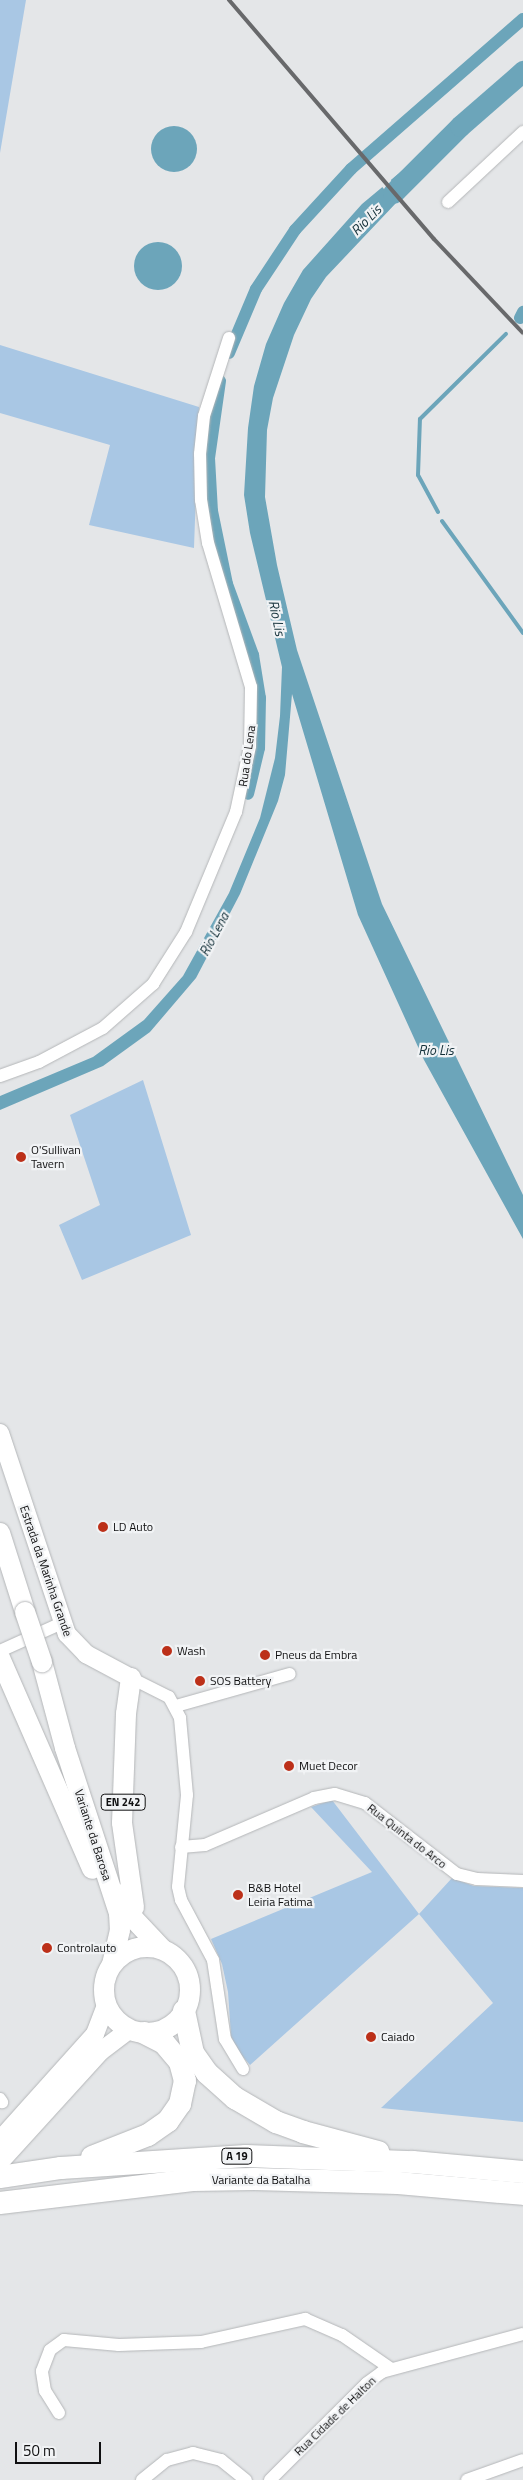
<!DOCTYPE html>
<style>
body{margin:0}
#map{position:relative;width:523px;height:2480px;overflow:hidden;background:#e4e6e8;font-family:"Titillium Web",sans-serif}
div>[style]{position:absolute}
.green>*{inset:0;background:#a9c7e4}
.water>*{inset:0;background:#6ca5ba}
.round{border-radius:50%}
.pier>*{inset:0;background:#e4e6e8;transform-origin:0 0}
.stream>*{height:4px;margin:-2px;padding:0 2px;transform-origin:2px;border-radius:2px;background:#6ca5ba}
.canal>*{height:12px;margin:-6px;padding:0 6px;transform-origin:6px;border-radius:6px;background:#6ca5ba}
.river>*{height:21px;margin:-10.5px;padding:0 10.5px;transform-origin:10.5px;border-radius:10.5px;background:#6ca5ba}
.roads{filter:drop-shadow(0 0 1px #b4b6b8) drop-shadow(0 0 1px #b4b6b8)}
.minor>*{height:12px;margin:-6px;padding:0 6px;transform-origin:6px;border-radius:6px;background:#fff}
.secondary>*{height:18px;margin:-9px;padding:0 9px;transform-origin:9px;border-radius:9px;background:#fff}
.primary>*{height:20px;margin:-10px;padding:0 10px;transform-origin:10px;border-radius:10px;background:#fff}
.primary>.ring{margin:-10px;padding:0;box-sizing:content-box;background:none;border:20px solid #fff;border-radius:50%}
.motorway>*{height:22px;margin:-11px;padding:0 11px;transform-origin:11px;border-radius:11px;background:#fff}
.rail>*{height:4px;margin:-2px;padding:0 2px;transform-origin:2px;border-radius:2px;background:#68696b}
.bridges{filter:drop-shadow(0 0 1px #b4b6b8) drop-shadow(0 0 1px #b4b6b8)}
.primary-bridge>*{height:20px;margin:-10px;padding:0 10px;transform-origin:10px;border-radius:10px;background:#fff}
.dots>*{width:14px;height:14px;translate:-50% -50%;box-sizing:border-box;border:2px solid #f1f3f5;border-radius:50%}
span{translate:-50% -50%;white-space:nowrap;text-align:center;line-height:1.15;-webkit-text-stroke:4.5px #f1f3f5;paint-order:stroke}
.shield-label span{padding:1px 4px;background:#f1f3f5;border:1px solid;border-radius:4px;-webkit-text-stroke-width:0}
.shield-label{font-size:11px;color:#101011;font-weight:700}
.street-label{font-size:12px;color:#101011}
.poi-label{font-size:12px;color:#101011}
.left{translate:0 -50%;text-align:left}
.water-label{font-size:14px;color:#133039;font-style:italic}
.scale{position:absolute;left:15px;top:2442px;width:86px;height:22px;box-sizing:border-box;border:2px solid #101011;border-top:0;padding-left:6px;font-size:15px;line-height:18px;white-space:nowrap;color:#101011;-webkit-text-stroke:4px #f1f3f5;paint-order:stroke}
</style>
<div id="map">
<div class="green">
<i style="clip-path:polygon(0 0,26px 0,0 153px)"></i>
<i style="clip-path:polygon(0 345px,199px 407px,194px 548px,89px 525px,110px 445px,0 413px)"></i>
<i style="clip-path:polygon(143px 1080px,191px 1235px,82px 1280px,59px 1225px,100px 1205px,70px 1115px)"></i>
<i style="clip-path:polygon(332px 1800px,419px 1914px,452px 1878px,474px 1886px,523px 1888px,523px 2122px,381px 2108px,493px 2003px,419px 1914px,250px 2065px,236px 2049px,231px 2036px,228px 1992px,222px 1964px,211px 1939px,372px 1872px,311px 1807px)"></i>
</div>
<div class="water">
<i class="round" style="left:151px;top:126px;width:46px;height:46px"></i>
<i style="clip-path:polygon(404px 169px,415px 176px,414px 184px,326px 277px,311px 299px,294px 335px,273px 398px,267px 430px,265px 497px,277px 565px,297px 650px,382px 904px,523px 1195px,523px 1239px,424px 1060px,358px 915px,292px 694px,285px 775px,278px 801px,240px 894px,196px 978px,150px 1032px,103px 1066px,0 1110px,0 1096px,93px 1057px,144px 1020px,183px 976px,229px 893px,260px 818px,275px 758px,280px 716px,282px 667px,250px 533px,244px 495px,248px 428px,254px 386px,266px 344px,284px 303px,303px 270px,362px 204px)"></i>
<i class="round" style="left:134px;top:242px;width:48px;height:48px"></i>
</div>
<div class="pier">
<i style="left:389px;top:178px;width:25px;height:11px;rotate:50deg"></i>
</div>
<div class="stream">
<i style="left:438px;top:512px;width:42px;rotate:-118.4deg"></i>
<i style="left:418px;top:475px;width:56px;rotate:-88deg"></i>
<i style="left:420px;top:419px;width:121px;rotate:-44.7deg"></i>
<i style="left:442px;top:521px;width:138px;rotate:54.1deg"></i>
</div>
<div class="canal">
<i style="left:520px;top:318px;width:7px;rotate:-63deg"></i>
<i style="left:229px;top:353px;width:69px;rotate:-67.1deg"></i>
<i style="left:256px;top:289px;width:71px;rotate:-56.5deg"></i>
<i style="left:295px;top:230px;width:83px;rotate:-47.4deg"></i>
<i style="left:351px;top:169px;width:228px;rotate:-41.1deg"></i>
<i style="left:220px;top:381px;width:78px;rotate:98.1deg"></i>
<i style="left:209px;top:458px;width:53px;rotate:86.8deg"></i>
<i style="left:212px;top:511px;width:75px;rotate:78.4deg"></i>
<i style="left:227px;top:584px;width:76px;rotate:69.9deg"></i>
<i style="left:253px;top:655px;width:44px;rotate:80.8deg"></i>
<i style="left:260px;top:698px;width:50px;rotate:91.1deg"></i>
<i style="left:259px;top:748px;width:47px;rotate:103.4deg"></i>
</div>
<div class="river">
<i style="left:393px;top:193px;width:95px;rotate:-45deg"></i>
<i style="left:460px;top:126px;width:84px;rotate:-41.1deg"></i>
</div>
<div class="roads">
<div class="minor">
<i style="left:448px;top:202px;width:103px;rotate:-43deg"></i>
<i style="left:0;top:1076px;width:41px;rotate:-19.7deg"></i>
<i style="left:39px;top:1062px;width:72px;rotate:-28deg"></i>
<i style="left:103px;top:1028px;width:67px;rotate:-41.3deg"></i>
<i style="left:153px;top:984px;width:62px;rotate:-57.6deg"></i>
<i style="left:186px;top:932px;width:130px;rotate:-67.4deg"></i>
<i style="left:236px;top:812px;width:67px;rotate:-78deg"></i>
<i style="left:250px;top:746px;width:59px;rotate:-89deg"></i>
<i style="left:251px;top:687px;width:150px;rotate:-106.6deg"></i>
<i style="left:208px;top:543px;width:44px;rotate:-99.2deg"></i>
<i style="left:201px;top:500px;width:46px;rotate:-91.2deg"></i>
<i style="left:200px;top:454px;width:38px;rotate:-84deg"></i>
<i style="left:204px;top:416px;width:82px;rotate:-72.2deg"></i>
<i style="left:0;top:1651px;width:68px;rotate:-24.3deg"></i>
<i style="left:131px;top:1678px;width:42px;rotate:26.6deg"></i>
<i style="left:169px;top:1697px;width:24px;rotate:62deg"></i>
<i style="left:180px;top:1718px;width:77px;rotate:84.8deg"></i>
<i style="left:187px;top:1795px;width:92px;rotate:95.6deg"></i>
<i style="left:178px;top:1887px;width:13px;rotate:77deg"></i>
<i style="left:181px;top:1900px;width:68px;rotate:61.9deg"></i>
<i style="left:213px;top:1960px;width:80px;rotate:81.4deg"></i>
<i style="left:225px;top:2039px;width:35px;rotate:59deg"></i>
<i style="left:176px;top:1706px;width:118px;rotate:-15.7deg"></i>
<i style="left:181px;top:1847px;width:24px;rotate:-5deg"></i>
<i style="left:205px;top:1845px;width:119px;rotate:-23.3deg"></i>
<i style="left:314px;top:1798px;width:21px;rotate:-11deg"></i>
<i style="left:335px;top:1794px;width:31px;rotate:17deg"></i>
<i style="left:365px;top:1803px;width:116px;rotate:37.7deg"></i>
<i style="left:457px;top:1874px;width:21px;rotate:14deg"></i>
<i style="left:477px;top:1879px;width:46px;rotate:2.5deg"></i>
<i style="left:0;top:2099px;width:4px;rotate:56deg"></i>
<i style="left:59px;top:2413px;width:26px;rotate:-122deg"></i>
<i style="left:45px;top:2391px;width:20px;rotate:-99deg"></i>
<i style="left:42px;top:2371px;width:22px;rotate:-69deg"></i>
<i style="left:50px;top:2350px;width:17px;rotate:-36deg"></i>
<i style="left:64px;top:2340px;width:55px;rotate:5.2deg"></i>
<i style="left:119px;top:2345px;width:82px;rotate:-2.1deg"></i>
<i style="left:201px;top:2342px;width:107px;rotate:-12.5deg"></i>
<i style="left:305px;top:2319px;width:40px;rotate:23.4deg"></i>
<i style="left:342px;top:2335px;width:58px;rotate:34.5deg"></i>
<i style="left:142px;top:2480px;width:32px;rotate:-39deg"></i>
<i style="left:167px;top:2460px;width:27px;rotate:-15deg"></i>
<i style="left:193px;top:2453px;width:29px;rotate:14deg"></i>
<i style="left:221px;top:2460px;width:32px;rotate:39deg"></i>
<i style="left:270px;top:2480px;width:137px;rotate:-45deg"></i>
<i style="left:367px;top:2383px;width:19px;rotate:-36deg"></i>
<i style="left:382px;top:2372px;width:146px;rotate:-15.1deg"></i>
<i style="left:467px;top:2480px;width:59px;rotate:-19.7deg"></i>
</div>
<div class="secondary">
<i style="left:0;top:1433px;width:212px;rotate:71.6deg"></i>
<i style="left:67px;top:1634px;width:28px;rotate:46deg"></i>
<i style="left:86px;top:1654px;width:51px;rotate:28.1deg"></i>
<i style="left:0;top:2140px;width:142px;rotate:-48.1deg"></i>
<i style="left:95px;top:2034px;width:31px;rotate:-69deg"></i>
<i style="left:0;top:2162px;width:150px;rotate:-47.7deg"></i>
<i style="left:101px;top:2051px;width:35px;rotate:-37deg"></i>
</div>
<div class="primary">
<i style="left:0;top:1533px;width:83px;rotate:72.4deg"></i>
<i style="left:0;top:1658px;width:230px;rotate:66.4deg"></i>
<i style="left:42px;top:1662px;width:89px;rotate:75deg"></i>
<i style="left:65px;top:1748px;width:174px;rotate:71.9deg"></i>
<i style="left:119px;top:1913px;width:17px;rotate:87deg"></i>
<i style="left:120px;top:1930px;width:35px;rotate:103deg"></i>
<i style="left:131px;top:1678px;width:36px;rotate:98deg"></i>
<i style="left:126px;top:1714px;width:109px;rotate:92.1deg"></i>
<i style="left:122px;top:1823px;width:85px;rotate:81.9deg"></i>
<i style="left:123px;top:1894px;width:26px;rotate:67deg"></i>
<i style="left:133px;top:1918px;width:42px;rotate:46.9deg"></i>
<i class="ring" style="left:104px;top:1947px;width:66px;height:66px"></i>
</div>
<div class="motorway">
<i style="left:184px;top:2011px;width:43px;rotate:77.9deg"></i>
<i style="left:193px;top:2053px;width:24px;rotate:55deg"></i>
<i style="left:207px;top:2073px;width:38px;rotate:42deg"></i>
<i style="left:235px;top:2098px;width:48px;rotate:30.3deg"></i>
<i style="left:276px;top:2122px;width:29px;rotate:20deg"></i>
<i style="left:303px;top:2132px;width:78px;rotate:14.9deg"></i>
<i style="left:92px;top:2157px;width:60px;rotate:-21.4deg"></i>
<i style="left:148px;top:2135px;width:24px;rotate:-35deg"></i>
<i style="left:168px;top:2121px;width:21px;rotate:-55deg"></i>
<i style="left:180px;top:2104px;width:24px;rotate:-78deg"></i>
<i style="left:185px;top:2081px;width:20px;rotate:-105deg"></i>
<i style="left:180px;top:2062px;width:25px;rotate:-130deg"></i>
<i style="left:164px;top:2043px;width:22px;rotate:-153deg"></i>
<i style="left:0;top:2177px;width:62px;rotate:-8.4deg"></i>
<i style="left:61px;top:2168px;width:185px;rotate:-3.7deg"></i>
<i style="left:246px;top:2156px;width:167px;rotate:2.1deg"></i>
<i style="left:413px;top:2162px;width:110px;rotate:5.2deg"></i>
<i style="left:0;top:2203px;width:194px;rotate:-6.8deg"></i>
<i style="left:193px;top:2180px;width:61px;rotate:-0.9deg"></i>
<i style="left:254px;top:2179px;width:144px;rotate:1.6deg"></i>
<i style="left:398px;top:2183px;width:125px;rotate:5deg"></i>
</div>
</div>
<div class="rail">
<i style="left:229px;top:0;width:315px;rotate:49.4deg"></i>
<i style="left:434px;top:239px;width:129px;rotate:46.6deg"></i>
</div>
<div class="bridges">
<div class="primary-bridge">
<i style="left:25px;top:1612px;width:53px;rotate:71.2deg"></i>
</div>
</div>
<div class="dots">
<i style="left:21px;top:1157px;background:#bc3019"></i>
<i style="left:103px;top:1527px;background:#bc3019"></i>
<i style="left:167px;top:1651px;background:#bc3019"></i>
<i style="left:265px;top:1655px;background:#bc3019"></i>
<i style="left:200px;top:1681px;background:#bc3019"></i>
<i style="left:289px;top:1766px;background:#bc3019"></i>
<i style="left:238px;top:1895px;background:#bc3019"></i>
<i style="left:47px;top:1948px;background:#bc3019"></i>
<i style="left:371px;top:2037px;background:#bc3019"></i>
</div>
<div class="shield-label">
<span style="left:123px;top:1802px">EN 242</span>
<span style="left:237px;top:2156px">A 19</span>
</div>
<div class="street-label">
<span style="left:247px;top:756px;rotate:-82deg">Rua do Lena</span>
<span style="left:46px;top:1571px;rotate:71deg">Estrada da Marinha Grande</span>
<span style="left:93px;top:1835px;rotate:72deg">Variante da Barosa</span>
<span style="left:407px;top:1836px;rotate:38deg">Rua Quinta do Arco</span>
<span style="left:261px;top:2180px">Variante da Batalha</span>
<span style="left:335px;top:2416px;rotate:-44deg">Rua Cidade de Halton</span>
</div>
<div class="poi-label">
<span class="left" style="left:31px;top:1157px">O'Sullivan<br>Tavern</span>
<span class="left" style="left:113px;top:1527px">LD Auto</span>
<span class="left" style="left:177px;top:1651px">Wash</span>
<span class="left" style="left:275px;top:1655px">Pneus da Embra</span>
<span class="left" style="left:210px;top:1681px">SOS Battery</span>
<span class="left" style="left:299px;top:1766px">Muet Decor</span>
<span class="left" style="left:248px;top:1895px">B&amp;B Hotel<br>Leiria Fatima</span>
<span class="left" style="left:57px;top:1948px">Controlauto</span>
<span class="left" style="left:381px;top:2037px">Caiado</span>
</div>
<div class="water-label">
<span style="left:366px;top:220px;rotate:-45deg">Rio Lis</span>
<span style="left:277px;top:618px;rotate:78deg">Rio Lis</span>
<span style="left:214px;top:934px;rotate:-62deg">Rio Lena</span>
<span style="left:436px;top:1050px">Rio Lis</span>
</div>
<div class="scale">50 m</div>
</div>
